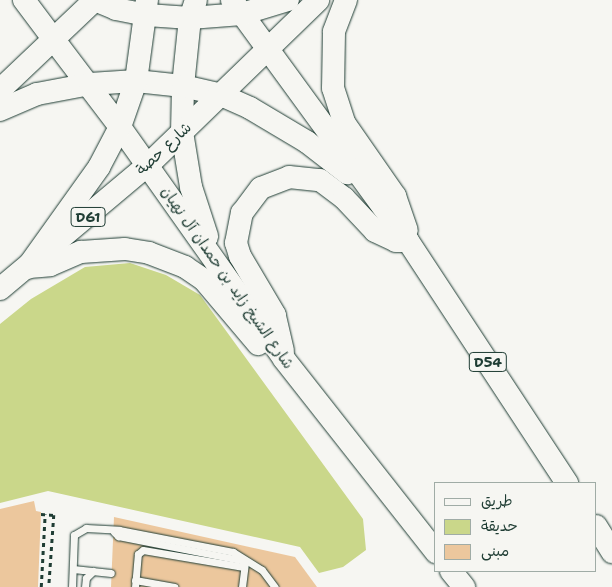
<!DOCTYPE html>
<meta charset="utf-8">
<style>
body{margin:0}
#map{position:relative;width:612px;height:587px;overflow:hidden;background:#f6f6f2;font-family:"Shantell Sans","Playpen Sans Arabic",sans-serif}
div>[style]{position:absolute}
.green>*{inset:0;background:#cad78a}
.building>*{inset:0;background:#ecc79d}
.path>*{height:2.5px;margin-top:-1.25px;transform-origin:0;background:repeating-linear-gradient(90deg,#1f3d34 0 4px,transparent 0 8px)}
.roads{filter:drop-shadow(0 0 1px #1f3d34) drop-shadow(0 0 1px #1f3d34)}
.service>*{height:7px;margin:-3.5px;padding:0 3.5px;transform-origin:3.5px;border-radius:3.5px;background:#f6f6f2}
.primary>*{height:22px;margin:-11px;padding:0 11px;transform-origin:11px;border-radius:11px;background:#f6f6f2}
.trunk>*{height:22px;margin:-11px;padding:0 11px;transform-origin:11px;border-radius:11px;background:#f6f6f2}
span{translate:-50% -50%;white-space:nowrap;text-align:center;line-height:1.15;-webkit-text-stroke:4px #f6f6f2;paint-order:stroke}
.shield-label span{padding:1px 4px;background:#f6f6f2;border:1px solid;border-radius:4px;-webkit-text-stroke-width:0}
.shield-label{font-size:14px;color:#1f3d34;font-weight:700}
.street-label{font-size:15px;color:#1f3d34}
.legend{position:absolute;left:434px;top:482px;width:162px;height:90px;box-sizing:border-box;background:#f6f6f2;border:1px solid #a0aca6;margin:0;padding:6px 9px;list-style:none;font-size:15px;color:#1f3d34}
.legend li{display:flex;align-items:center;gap:10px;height:25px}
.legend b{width:25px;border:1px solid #a0aca6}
</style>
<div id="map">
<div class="green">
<i style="clip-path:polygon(130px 263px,166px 275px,200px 295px,363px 519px,366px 550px,343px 567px,319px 573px,300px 547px,48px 491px,0 503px,0 324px,31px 299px,85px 267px)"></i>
</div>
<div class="building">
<i style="clip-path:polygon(34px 501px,36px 511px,41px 512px,38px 587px,0 587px,0 509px)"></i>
<i style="clip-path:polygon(114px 517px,295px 557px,317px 587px,111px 587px)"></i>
</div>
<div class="path">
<i style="left:41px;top:514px;width:13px;rotate:4deg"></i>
<i style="left:54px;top:515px;width:72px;rotate:94deg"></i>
<i style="left:41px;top:587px;width:73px;rotate:-86.9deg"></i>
</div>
<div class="roads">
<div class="service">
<i style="left:114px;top:532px;width:6px;rotate:45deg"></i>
<i style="left:118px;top:536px;width:129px;rotate:11.1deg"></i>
<i style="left:73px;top:569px;width:38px;rotate:6deg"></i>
<i style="left:135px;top:580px;width:40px;rotate:10deg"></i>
<i style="left:72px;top:587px;width:52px;rotate:-87.8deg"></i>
<i style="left:74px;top:535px;width:14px;rotate:-30deg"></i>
<i style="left:86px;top:528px;width:33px;rotate:3deg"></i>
<i style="left:119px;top:530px;width:116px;rotate:10.9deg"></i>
<i style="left:233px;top:552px;width:34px;rotate:32deg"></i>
<i style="left:262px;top:570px;width:21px;rotate:53deg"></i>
<i style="left:85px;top:587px;width:9px;rotate:-84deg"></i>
<i style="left:86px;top:578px;width:10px;rotate:-45deg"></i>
<i style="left:135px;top:587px;width:33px;rotate:-85deg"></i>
<i style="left:138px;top:554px;width:6px;rotate:-39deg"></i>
<i style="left:143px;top:550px;width:102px;rotate:9.6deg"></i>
<i style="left:242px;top:587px;width:24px;rotate:-83deg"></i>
</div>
<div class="primary">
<i style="left:196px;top:0;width:19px;rotate:108deg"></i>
<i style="left:190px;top:18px;width:68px;rotate:95.9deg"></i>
<i style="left:183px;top:86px;width:46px;rotate:91.2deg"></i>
<i style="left:182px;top:132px;width:56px;rotate:80.7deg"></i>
<i style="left:191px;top:187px;width:52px;rotate:71.9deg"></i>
<i style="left:232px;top:0;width:298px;rotate:53.9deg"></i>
<i style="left:408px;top:241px;width:290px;rotate:56.7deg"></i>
<i style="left:346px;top:0;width:34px;rotate:111deg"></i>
<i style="left:334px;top:32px;width:56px;rotate:91deg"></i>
<i style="left:333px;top:88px;width:38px;rotate:72deg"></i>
<i style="left:345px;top:124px;width:88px;rotate:55.2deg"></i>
<i style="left:395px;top:196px;width:36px;rotate:71deg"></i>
<i style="left:54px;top:40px;width:109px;rotate:52.8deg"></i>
<i style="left:120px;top:127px;width:284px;rotate:54.7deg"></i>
<i style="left:284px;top:359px;width:246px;rotate:51.8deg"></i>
<i style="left:0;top:90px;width:131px;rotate:-43.5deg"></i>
<i style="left:0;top:110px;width:40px;rotate:-23.4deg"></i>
<i style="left:37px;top:94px;width:54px;rotate:-10.7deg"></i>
<i style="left:90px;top:84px;width:46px;rotate:-3.7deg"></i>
<i style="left:136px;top:81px;width:47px;rotate:6.1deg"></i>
<i style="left:183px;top:86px;width:39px;rotate:13deg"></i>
<i style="left:221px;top:95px;width:32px;rotate:24deg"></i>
<i style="left:250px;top:108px;width:66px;rotate:30.8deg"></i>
<i style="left:307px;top:142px;width:51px;rotate:37.8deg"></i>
<i style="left:29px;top:267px;width:21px;rotate:-5deg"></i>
<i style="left:50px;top:265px;width:34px;rotate:-23deg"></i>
<i style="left:81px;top:252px;width:44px;rotate:-3.9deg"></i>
<i style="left:125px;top:249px;width:24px;rotate:9deg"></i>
<i style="left:149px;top:253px;width:39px;rotate:21deg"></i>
<i style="left:185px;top:267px;width:23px;rotate:34deg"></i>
<i style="left:204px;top:280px;width:84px;rotate:49.8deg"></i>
<i style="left:0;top:289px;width:193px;rotate:-40deg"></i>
<i style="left:148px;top:165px;width:237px;rotate:-44.1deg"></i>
<i style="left:283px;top:351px;width:37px;rotate:-103deg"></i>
<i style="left:275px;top:315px;width:69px;rotate:-120.7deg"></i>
<i style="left:240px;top:256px;width:14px;rotate:-107deg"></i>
<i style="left:236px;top:243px;width:31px;rotate:-79deg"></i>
<i style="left:242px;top:213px;width:31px;rotate:-53deg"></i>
<i style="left:261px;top:188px;width:30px;rotate:-21deg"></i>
<i style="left:289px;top:177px;width:31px;rotate:6deg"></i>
<i style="left:320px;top:180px;width:30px;rotate:37deg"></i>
<i style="left:344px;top:198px;width:45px;rotate:46.8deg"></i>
<i style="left:375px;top:231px;width:23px;rotate:25deg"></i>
<i style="left:396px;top:241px;width:12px"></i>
<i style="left:596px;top:526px;width:31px;rotate:58deg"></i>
<i style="left:451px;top:571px;width:21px;rotate:51deg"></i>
</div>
<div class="trunk">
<i style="left:24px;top:0;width:50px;rotate:53.1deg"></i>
<i style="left:95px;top:0;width:23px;rotate:23deg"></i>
<i style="left:116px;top:9px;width:32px;rotate:11deg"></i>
<i style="left:147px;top:15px;width:43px;rotate:4deg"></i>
<i style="left:190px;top:18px;width:52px;rotate:-4.4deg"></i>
<i style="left:242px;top:14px;width:48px;rotate:-16.9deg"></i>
<i style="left:27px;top:268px;width:124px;rotate:-54.5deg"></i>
<i style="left:99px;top:167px;width:45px;rotate:-62.3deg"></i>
<i style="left:120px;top:127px;width:49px;rotate:-70.8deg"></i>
<i style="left:136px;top:81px;width:82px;rotate:-82.3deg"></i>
</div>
</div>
<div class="shield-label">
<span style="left:88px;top:217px">D61</span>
<span style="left:488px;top:362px">D54</span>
</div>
<div class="street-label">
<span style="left:164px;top:149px;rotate:-43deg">شارع حصة</span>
<span style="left:227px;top:278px;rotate:55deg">شارع الشيخ زايد بن حمدان آل نهيان</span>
</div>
<ul class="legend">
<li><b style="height:6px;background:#f6f6f2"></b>طريق</li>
<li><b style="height:14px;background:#cad78a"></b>حديقة</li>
<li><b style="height:14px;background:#ecc79d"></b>مبنى</li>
</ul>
</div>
